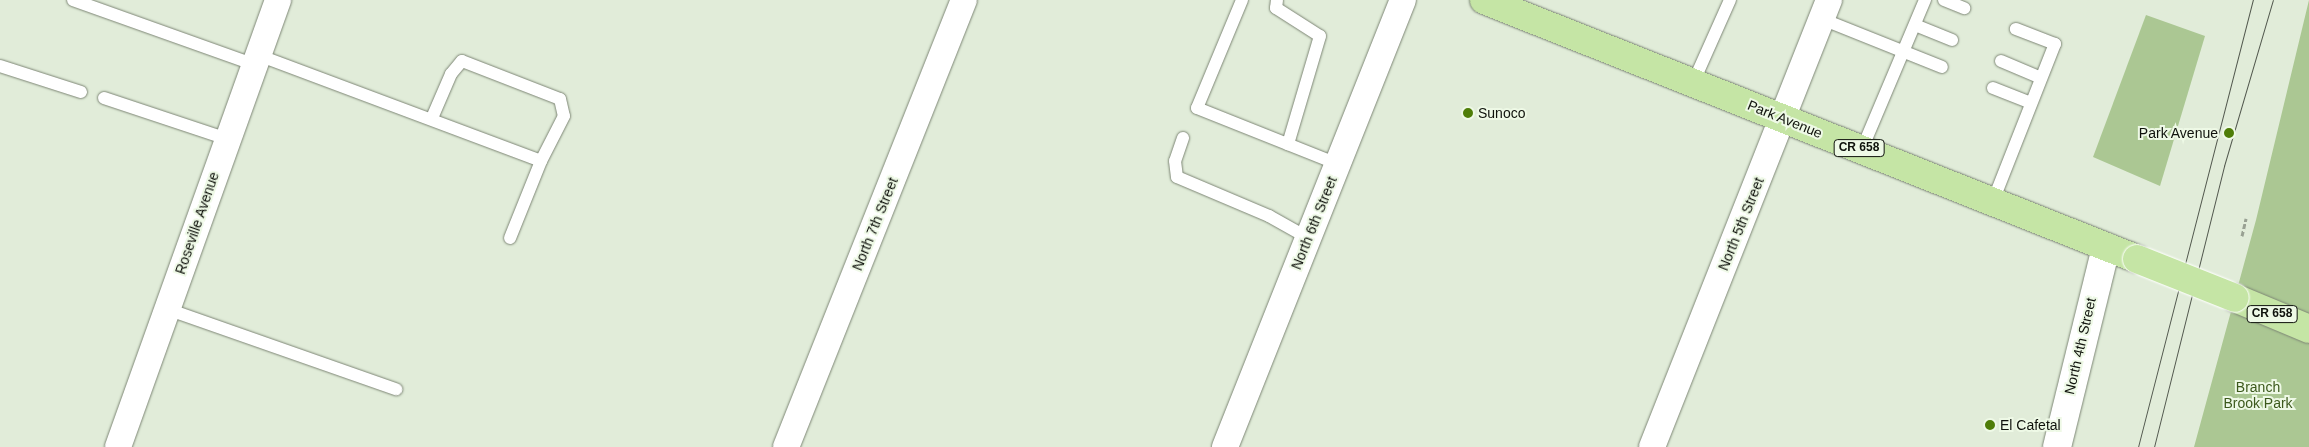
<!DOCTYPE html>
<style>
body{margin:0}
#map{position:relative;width:2309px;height:447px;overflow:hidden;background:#e1ecd9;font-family:Arial,sans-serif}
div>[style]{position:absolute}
.green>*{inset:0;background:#abc793}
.path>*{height:3px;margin-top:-1.5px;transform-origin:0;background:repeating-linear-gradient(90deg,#99a193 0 5px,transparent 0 7.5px)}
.roads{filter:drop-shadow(0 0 1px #7d8675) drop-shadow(0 0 1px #7d8675)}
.service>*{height:12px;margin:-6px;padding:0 6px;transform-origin:6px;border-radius:6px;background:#fff}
.minor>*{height:26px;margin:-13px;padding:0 13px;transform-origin:13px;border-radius:13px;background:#fff}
.secondary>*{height:28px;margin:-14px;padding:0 14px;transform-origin:14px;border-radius:14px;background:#fff}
.primary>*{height:28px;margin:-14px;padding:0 14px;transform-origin:14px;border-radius:14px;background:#c5e5a5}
.tram>*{height:1px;margin:-0.5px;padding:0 0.5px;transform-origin:0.5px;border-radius:0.5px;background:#52584e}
.bridges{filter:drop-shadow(0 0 1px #fff) drop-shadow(0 0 1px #fff)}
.primary-bridge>*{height:28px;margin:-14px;padding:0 14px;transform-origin:14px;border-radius:14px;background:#c5e5a5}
.dots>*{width:14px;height:14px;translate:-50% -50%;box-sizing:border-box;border:2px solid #eef9e6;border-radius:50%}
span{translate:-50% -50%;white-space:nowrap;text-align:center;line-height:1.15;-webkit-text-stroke:4px #eef9e6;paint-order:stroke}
.shield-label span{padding:1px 4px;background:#eef9e6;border:1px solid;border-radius:4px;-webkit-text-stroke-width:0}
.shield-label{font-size:12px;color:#0f120c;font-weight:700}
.poi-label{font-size:14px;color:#0f120c}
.left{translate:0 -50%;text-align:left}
.right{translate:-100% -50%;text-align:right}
.street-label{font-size:14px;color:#0f120c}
.park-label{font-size:14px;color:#3c591c}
</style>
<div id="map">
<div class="green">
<i style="clip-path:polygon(2309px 0,2309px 447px,2194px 447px,2256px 220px)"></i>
<i style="clip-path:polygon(2146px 15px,2205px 36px,2160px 186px,2093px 157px)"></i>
</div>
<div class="path">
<i style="left:2242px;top:236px;width:18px;rotate:-77deg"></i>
</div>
<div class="roads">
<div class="service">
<i style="left:73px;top:0;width:191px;rotate:19.6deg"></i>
<i style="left:1242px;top:0;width:117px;rotate:112.6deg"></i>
<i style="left:1197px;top:108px;width:152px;rotate:21.7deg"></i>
<i style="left:1277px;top:0;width:8px;rotate:97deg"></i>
<i style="left:1276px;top:8px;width:52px;rotate:32.5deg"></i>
<i style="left:1320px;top:36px;width:113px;rotate:106.5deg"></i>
<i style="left:1944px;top:0;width:22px;rotate:22deg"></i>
<i style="left:1822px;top:19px;width:129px;rotate:21.8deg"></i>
<i style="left:1915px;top:25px;width:40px;rotate:22deg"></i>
<i style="left:258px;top:55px;width:302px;rotate:20.5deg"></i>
<i style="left:541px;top:161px;width:83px;rotate:111.9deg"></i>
<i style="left:2001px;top:61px;width:43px;rotate:23deg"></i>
<i style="left:0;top:66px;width:85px;rotate:17.8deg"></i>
<i style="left:1693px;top:83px;width:91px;rotate:-66deg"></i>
<i style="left:1993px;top:88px;width:41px;rotate:21.5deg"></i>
<i style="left:104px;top:98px;width:130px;rotate:18.4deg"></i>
<i style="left:432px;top:118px;width:48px;rotate:-66.6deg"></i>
<i style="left:451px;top:74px;width:17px;rotate:-50deg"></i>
<i style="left:462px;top:61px;width:105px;rotate:21.2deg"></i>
<i style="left:560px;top:99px;width:17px;rotate:77deg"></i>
<i style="left:564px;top:116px;width:51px;rotate:117.1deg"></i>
<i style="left:1183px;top:138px;width:24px;rotate:109deg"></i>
<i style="left:1175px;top:161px;width:16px;rotate:83deg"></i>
<i style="left:1177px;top:177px;width:100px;rotate:23deg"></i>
<i style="left:1269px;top:216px;width:45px;rotate:29.4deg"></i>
<i style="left:1862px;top:149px;width:162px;rotate:-67.1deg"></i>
<i style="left:1993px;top:201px;width:169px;rotate:-68.5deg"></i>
<i style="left:2055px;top:44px;width:42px;rotate:-159deg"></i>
<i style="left:167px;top:309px;width:243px;rotate:19.3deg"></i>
</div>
<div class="minor">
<i style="left:118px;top:447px;width:475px;rotate:-70.3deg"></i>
<i style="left:786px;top:447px;width:481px;rotate:-68.3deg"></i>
<i style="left:1225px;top:447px;width:481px;rotate:-68.3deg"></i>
<i style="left:1652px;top:447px;width:481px;rotate:-68.4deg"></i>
</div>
<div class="secondary">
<i style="left:2057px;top:447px;width:206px;rotate:-76.2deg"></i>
</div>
<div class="primary">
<i style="left:1484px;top:0;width:702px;rotate:21.63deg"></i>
<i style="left:2235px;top:298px;width:80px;rotate:22.7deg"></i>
</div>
</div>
<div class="tram">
<i style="left:2138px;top:447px;width:462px;rotate:-75.6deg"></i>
<i style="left:2154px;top:447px;width:290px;rotate:-76deg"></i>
<i style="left:2224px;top:166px;width:173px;rotate:-73.6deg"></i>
</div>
<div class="bridges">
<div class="primary-bridge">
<i style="left:2137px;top:259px;width:105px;rotate:21.7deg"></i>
</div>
</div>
<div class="dots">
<i style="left:1468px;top:113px;background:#4e7d07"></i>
<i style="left:2229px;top:133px;background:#4e7d07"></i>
<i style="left:1990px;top:425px;background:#4e7d07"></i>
</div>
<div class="shield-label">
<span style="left:1859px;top:148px">CR 658</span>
<span style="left:2272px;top:314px">CR 658</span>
</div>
<div class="poi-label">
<span class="left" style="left:1478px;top:113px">Sunoco</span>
<span class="right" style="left:2218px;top:133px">Park Avenue</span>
<span class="left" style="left:2000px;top:425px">El Cafetal</span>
</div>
<div class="street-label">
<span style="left:1785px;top:119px;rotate:22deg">Park Avenue</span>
<span style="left:197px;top:223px;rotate:-71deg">Roseville Avenue</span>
<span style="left:1314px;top:223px;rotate:-68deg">North 6th Street</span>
<span style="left:875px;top:224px;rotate:-68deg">North 7th Street</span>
<span style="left:1741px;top:224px;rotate:-68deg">North 5th Street</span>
<span style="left:2080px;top:346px;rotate:-77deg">North 4th Street</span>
</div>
<div class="park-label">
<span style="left:2258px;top:395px">Branch<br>Brook Park</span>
</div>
</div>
